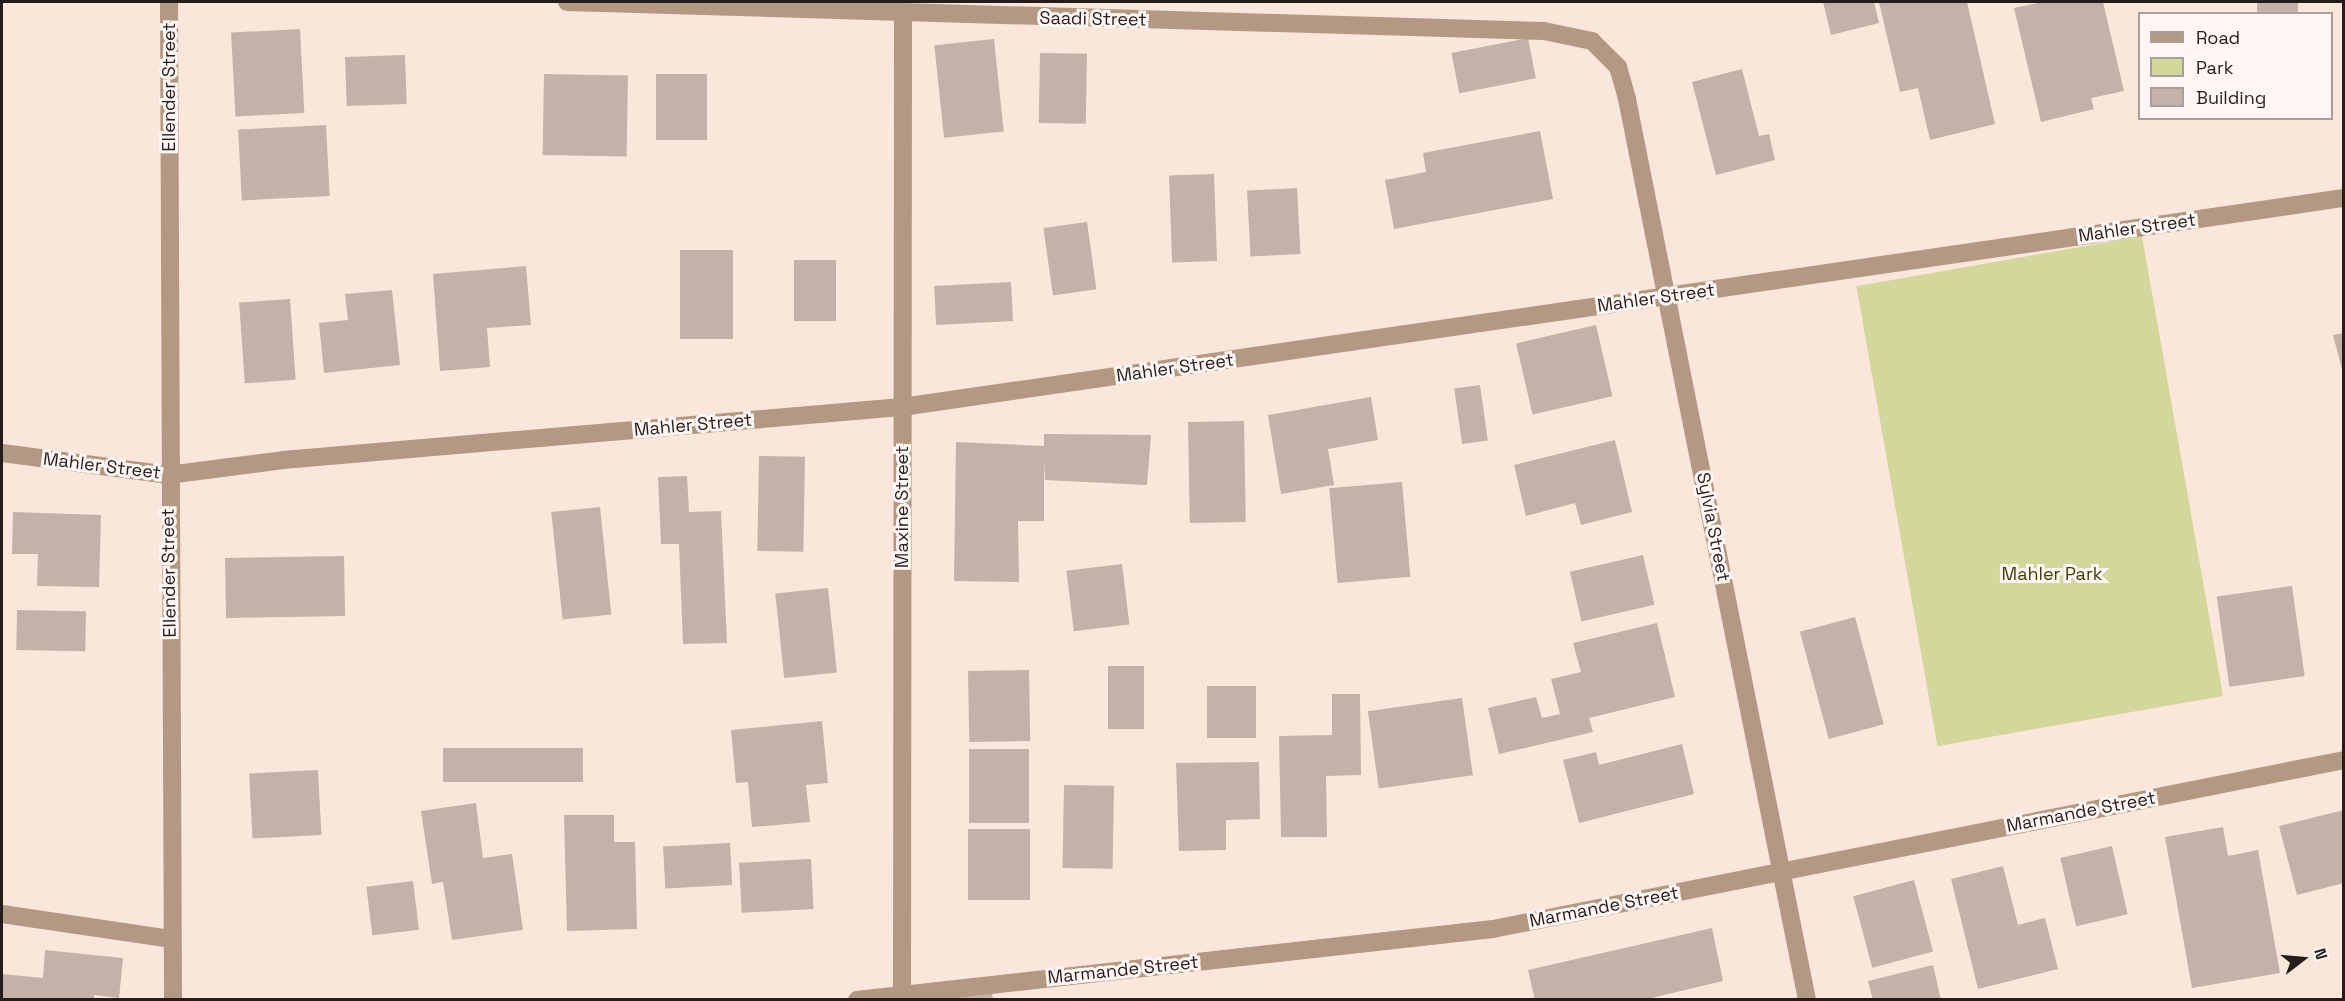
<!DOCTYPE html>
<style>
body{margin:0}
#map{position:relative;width:2345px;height:1001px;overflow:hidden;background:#fbe6db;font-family:"Space Grotesk",sans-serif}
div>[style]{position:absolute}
.green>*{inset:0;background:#d4d79b;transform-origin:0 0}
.building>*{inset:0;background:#c5b1a7;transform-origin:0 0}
.street>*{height:18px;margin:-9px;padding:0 9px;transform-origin:9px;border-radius:9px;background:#b39883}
span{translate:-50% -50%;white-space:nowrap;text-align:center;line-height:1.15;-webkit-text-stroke:6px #fef6f2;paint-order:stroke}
.street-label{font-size:18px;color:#241d19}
.park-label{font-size:18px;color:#3e3e00}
.frame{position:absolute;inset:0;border:3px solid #241d19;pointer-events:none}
.legend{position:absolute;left:2138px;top:12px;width:195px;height:108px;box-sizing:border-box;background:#fef6f2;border:2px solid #a79f9b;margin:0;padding:8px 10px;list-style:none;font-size:18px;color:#241d19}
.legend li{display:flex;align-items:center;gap:12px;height:30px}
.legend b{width:30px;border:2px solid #a79f9b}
.north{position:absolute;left:2273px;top:929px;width:60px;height:60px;-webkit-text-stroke:4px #fef6f2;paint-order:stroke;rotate:74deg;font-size:16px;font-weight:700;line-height:24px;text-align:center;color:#241d19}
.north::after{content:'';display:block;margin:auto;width:21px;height:27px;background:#241d19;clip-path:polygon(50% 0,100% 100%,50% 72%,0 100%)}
</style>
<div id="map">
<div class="green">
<i style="left:2142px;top:236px;width:467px;height:290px;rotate:80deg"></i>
</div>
<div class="building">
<i style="clip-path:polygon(1823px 2px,1874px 2px,1879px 23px,1831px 35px)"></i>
<i style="clip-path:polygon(1879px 2px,1967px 2px,1995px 124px,1930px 140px,1918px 88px,1900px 92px)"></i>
<i style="clip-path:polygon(2042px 2px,2103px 2px,2124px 91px,2091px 98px,2094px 109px,2041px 122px,2014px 8px)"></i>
<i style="left:2257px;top:2px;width:41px;height:12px"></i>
<i style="left:300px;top:29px;width:84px;height:69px;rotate:87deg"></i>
<i style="left:1528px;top:38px;width:41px;height:78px;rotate:79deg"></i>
<i style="left:994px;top:39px;width:93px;height:60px;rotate:84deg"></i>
<i style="left:1040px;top:53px;width:47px;height:70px;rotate:1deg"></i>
<i style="left:405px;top:55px;width:49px;height:60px;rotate:88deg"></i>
<i style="clip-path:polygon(1742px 69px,1759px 136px,1769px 134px,1775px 160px,1716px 175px,1692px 82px)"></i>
<i style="left:544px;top:74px;width:84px;height:81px;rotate:1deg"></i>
<i style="left:656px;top:74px;width:51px;height:66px"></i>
<i style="left:326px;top:125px;width:71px;height:88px;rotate:87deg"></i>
<i style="clip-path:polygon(1540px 131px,1553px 199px,1394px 229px,1385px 180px,1426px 172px,1423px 153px)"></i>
<i style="left:1214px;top:174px;width:87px;height:45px;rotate:88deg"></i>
<i style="left:1297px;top:188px;width:66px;height:50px;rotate:87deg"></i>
<i style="left:1087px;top:222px;width:68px;height:44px;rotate:82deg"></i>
<i style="left:680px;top:250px;width:53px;height:89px"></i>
<i style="left:794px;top:260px;width:42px;height:61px"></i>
<i style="clip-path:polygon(526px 266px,531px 325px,487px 328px,490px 367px,440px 371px,433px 274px)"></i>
<i style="left:1011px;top:282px;width:39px;height:77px;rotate:87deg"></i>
<i style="clip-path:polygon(392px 290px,400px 365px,324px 373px,319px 323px,348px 320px,345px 294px)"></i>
<i style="left:290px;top:299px;width:81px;height:51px;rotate:86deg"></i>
<i style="left:1596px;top:325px;width:73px;height:82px;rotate:77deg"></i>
<i style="clip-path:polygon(2344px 333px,2344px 373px,2343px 373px,2333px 335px)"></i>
<i style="left:1480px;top:385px;width:56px;height:26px;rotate:82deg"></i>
<i style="clip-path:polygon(1371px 397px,1378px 440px,1328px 449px,1334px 485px,1281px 494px,1268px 415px)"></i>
<i style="left:1244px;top:421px;width:101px;height:56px;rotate:89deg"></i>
<i style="clip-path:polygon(1044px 434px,1151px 435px,1147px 485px,1045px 480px,1044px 461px,1044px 521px,1018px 521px,1019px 582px,954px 581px,956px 442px,1044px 446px)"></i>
<i style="clip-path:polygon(1615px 440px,1632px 512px,1581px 525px,1575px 503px,1526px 516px,1514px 465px)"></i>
<i style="left:759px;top:456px;width:46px;height:95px;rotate:1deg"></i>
<i style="clip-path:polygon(687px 476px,689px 512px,721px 511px,727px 643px,683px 644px,679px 544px,661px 544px,658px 477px)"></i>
<i style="left:1402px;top:482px;width:95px;height:73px;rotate:85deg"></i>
<i style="left:600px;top:507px;width:108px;height:49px;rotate:84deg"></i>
<i style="clip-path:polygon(13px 512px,101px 515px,99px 587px,37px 586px,38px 554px,12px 554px)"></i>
<i style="left:1643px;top:555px;width:51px;height:75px;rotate:77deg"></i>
<i style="left:344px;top:556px;width:60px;height:119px;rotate:89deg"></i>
<i style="left:1122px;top:564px;width:61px;height:56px;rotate:83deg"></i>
<i style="left:2292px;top:586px;width:91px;height:76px;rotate:82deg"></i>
<i style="left:828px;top:588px;width:85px;height:53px;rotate:84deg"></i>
<i style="left:17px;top:610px;width:69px;height:40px;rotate:1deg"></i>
<i style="left:1855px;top:617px;width:111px;height:57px;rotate:75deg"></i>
<i style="clip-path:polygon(1657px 623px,1675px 697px,1589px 718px,1593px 732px,1499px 754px,1488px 708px,1536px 697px,1542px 718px,1560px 714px,1551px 679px,1581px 672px,1573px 643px)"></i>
<i style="left:1108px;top:666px;width:36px;height:63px"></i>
<i style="left:1029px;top:670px;width:71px;height:61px;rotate:89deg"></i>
<i style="left:1207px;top:686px;width:49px;height:52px"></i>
<i style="clip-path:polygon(1332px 694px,1360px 694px,1361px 775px,1326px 776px,1327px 837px,1281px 837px,1279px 736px,1332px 735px)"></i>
<i style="left:1462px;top:698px;width:78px;height:95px;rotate:82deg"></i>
<i style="clip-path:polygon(822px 721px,828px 783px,806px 785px,810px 822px,752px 827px,748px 782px,736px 783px,731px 730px)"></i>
<i style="clip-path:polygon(1682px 744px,1694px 794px,1579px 823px,1563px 760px,1596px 752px,1599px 765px)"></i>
<i style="left:443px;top:748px;width:140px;height:34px"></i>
<i style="left:969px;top:749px;width:60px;height:74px"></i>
<i style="clip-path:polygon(1259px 762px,1260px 819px,1226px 820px,1226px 850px,1179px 851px,1176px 763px)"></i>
<i style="left:318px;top:770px;width:65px;height:69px;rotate:87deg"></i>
<i style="left:1064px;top:785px;width:50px;height:83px;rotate:1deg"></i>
<i style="clip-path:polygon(476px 803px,483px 858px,512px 854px,523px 930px,452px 940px,443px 882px,432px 884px,421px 811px)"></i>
<i style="clip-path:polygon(2344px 810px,2344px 883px,2297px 895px,2279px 826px)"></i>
<i style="clip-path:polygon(564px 815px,614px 815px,614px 842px,635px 842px,637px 929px,567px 931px)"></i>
<i style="clip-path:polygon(2223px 827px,2228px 856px,2258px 850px,2280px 973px,2192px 988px,2165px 837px)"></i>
<i style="left:1030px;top:829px;width:71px;height:62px;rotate:90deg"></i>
<i style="left:730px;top:843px;width:42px;height:67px;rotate:87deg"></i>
<i style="left:2112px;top:846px;width:70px;height:53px;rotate:77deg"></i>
<i style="left:811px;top:859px;width:50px;height:72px;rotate:87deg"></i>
<i style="clip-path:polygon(2003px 866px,2018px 925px,2045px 918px,2058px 969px,1978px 989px,1951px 879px)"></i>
<i style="left:1914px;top:880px;width:74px;height:63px;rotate:75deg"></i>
<i style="left:413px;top:881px;width:49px;height:47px;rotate:83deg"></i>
<i style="clip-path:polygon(1712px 928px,1723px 981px,1643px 1000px,1535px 1000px,1528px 970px)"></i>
<i style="clip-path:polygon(45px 950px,123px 958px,119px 998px,94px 995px,94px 1000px,2px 1000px,2px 974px,43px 978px)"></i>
<i style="clip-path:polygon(1933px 965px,1941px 1000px,1873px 1000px,1868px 981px)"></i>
<i style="clip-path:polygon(992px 992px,993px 1000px,940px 1000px)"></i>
</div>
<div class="street">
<i style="left:169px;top:2px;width:998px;rotate:89.77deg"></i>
<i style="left:567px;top:2px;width:977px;rotate:1.7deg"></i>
<i style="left:1544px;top:31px;width:49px;rotate:11.8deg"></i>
<i style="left:1592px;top:41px;width:37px;rotate:45deg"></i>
<i style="left:1618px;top:67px;width:33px;rotate:74deg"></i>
<i style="left:1627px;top:99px;width:919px;rotate:78.7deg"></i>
<i style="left:2px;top:453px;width:167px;rotate:7.5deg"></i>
<i style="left:168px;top:475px;width:116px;rotate:-7.4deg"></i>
<i style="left:283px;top:460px;width:621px;rotate:-4.89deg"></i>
<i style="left:902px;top:407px;width:1457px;rotate:-8.25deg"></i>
<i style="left:2px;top:914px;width:172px;rotate:8.4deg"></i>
<i style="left:857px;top:1000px;width:640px;rotate:-6.37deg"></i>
<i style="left:1493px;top:929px;width:868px;rotate:-11.23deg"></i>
<i style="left:902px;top:1000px;width:986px;rotate:-89.94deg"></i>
</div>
<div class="street-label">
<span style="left:1093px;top:19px;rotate:1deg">Saadi Street</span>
<span style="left:169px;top:87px;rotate:-90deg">Ellender Street</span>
<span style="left:2137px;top:228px;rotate:-8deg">Mahler Street</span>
<span style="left:1656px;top:298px;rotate:-8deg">Mahler Street</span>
<span style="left:1175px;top:368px;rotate:-8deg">Mahler Street</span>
<span style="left:693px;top:425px;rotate:-5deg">Mahler Street</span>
<span style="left:102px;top:466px;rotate:7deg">Mahler Street</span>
<span style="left:902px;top:507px;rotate:-90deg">Maxine Street</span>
<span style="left:1713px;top:527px;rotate:79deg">Sylvia Street</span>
<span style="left:169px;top:573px;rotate:-91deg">Ellender Street</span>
<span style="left:2081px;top:812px;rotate:-11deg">Marmande Street</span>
<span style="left:1604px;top:907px;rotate:-11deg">Marmande Street</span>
<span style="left:1123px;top:970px;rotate:-6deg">Marmande Street</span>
</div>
<div class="park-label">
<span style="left:2052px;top:574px">Mahler Park</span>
</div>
<div class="frame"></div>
<ul class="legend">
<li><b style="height:8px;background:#b39883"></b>Road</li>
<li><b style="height:16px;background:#d4d79b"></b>Park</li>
<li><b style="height:16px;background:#c5b1a7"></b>Building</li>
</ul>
<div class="north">N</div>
</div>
